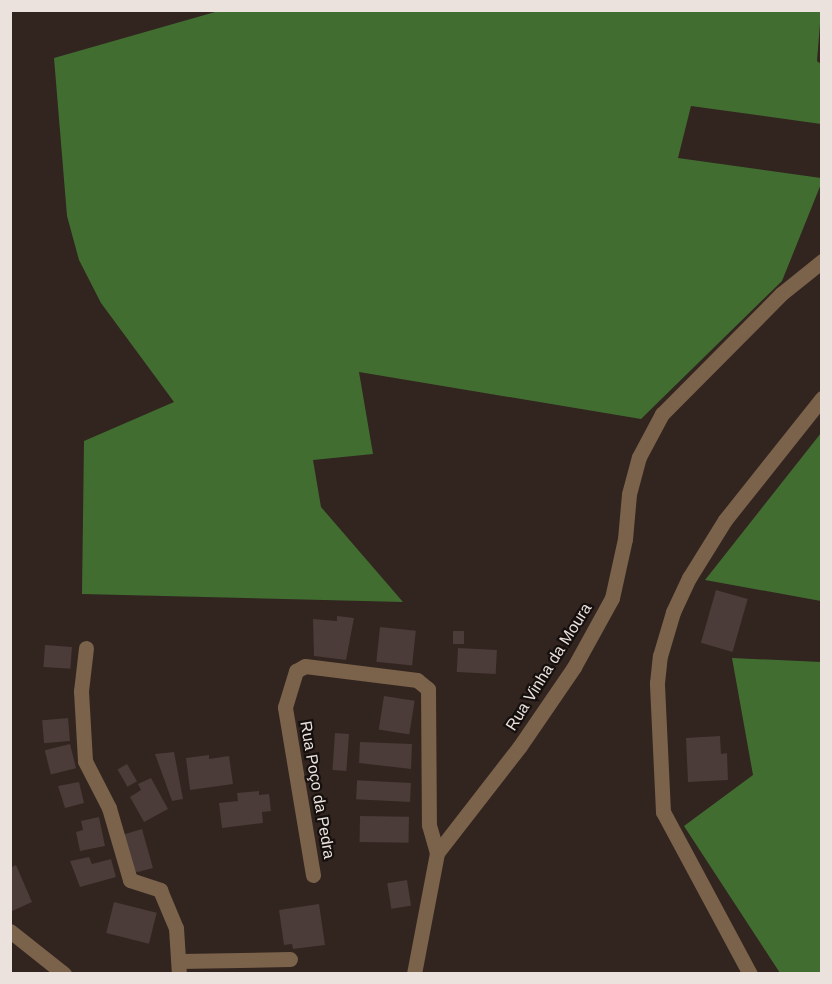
<!DOCTYPE html>
<meta charset="utf-8">
<style>
body{margin:0}
#map{position:relative;width:832px;height:984px;overflow:hidden;background:#32241f;font-family:Arial,sans-serif}
div>[style]{position:absolute}
.forest>*{inset:0;background:#416d31}
.building>*{inset:0;background:#4b3b39;transform-origin:0 0}
.minor>*{height:15px;margin:-7.5px;padding:0 7.5px;transform-origin:7.5px;border-radius:7.5px;background:#7a624b}
span{translate:-50% -50%;white-space:nowrap;text-align:center;line-height:1.15;-webkit-text-stroke:4.5px #150f0d;paint-order:stroke}
.street-label{font-size:16px;color:#ebe2de}
.frame{position:absolute;inset:0;border:12px solid #ebe2de;pointer-events:none}
</style>
<div id="map">
<div class="forest">
<i style="clip-path:polygon(222px 10px,821px 11px,817px 61px,821px 64px,821px 124px,691px 106px,678px 158px,821px 178px,821px 184px,782px 281px,641px 419px,359px 372px,373px 454px,313px 460px,321px 507px,403px 602px,82px 594px,84px 441px,174px 402px,101px 303px,79px 260px,67px 216px,54px 58px)"></i>
<i style="clip-path:polygon(821px 433px,821px 601px,705px 580px)"></i>
<i style="clip-path:polygon(732px 658px,821px 662px,821px 973px,780px 973px,684px 826px,753px 775px)"></i>
</div>
<div class="building">
<i style="left:716px;top:590px;width:33px;height:55px;rotate:16deg"></i>
<i style="clip-path:polygon(337px 616px,354px 618px,346px 660px,314px 656px,313px 619px,337px 621px)"></i>
<i style="left:380px;top:627px;width:36px;height:35px;rotate:6deg"></i>
<i style="left:453px;top:631px;width:11px;height:13px"></i>
<i style="left:45px;top:645px;width:27px;height:22px;rotate:4deg"></i>
<i style="left:458px;top:648px;width:39px;height:24px;rotate:3deg"></i>
<i style="left:384px;top:696px;width:31px;height:34px;rotate:9deg"></i>
<i style="left:68px;top:718px;width:23px;height:26px;rotate:85deg"></i>
<i style="left:335px;top:733px;width:14px;height:37px;rotate:4deg"></i>
<i style="clip-path:polygon(720px 736px,721px 754px,727px 753px,728px 780px,688px 782px,686px 738px)"></i>
<i style="clip-path:polygon(360px 742px,412px 744px,411px 769px,359px 763px)"></i>
<i style="left:70px;top:744px;width:25px;height:26px;rotate:76deg"></i>
<i style="clip-path:polygon(174px 752px,183px 799px,172px 801px,155px 754px)"></i>
<i style="clip-path:polygon(209px 755px,209px 759px,229px 756px,233px 784px,190px 790px,186px 758px)"></i>
<i style="left:127px;top:764px;width:20px;height:11px;rotate:60deg"></i>
<i style="clip-path:polygon(151px 778px,168px 809px,144px 822px,130px 797px,141px 790px,138px 784px)"></i>
<i style="clip-path:polygon(79px 782px,84px 803px,65px 808px,58px 786px)"></i>
<i style="left:411px;top:783px;width:19px;height:54px;rotate:93deg"></i>
<i style="clip-path:polygon(259px 791px,259px 795px,269px 794px,271px 811px,262px 812px,263px 823px,222px 828px,219px 803px,238px 801px,237px 793px)"></i>
<i style="left:360px;top:816px;width:49px;height:26px;rotate:1deg"></i>
<i style="clip-path:polygon(99px 817px,105px 846px,80px 851px,76px 832px,83px 830px,81px 821px)"></i>
<i style="clip-path:polygon(142px 829px,153px 868px,138px 872px,133px 871px,122px 835px)"></i>
<i style="clip-path:polygon(89px 857px,92px 864px,111px 859px,116px 877px,80px 887px,70px 861px)"></i>
<i style="clip-path:polygon(16px 865px,32px 902px,10px 912px,10px 868px)"></i>
<i style="left:407px;top:880px;width:26px;height:20px;rotate:81deg"></i>
<i style="left:114px;top:902px;width:44px;height:32px;rotate:14deg"></i>
<i style="clip-path:polygon(319px 904px,325px 945px,293px 949px,292px 944px,284px 945px,279px 910px)"></i>
</div>
<div class="minor">
<i style="left:86px;top:648px;width:43px;rotate:96.6deg"></i>
<i style="left:81px;top:691px;width:70px;rotate:86.7deg"></i>
<i style="left:85px;top:761px;width:53px;rotate:62.9deg"></i>
<i style="left:109px;top:808px;width:75px;rotate:73.7deg"></i>
<i style="left:130px;top:880px;width:32px;rotate:18deg"></i>
<i style="left:160px;top:890px;width:41px;rotate:67.2deg"></i>
<i style="left:176px;top:928px;width:46px;rotate:86.3deg"></i>
<i style="left:437px;top:853px;width:135px;rotate:-52.2deg"></i>
<i style="left:520px;top:746px;width:96px;rotate:-55.6deg"></i>
<i style="left:574px;top:667px;width:79px;rotate:-61.2deg"></i>
<i style="left:612px;top:598px;width:60px;rotate:-77.6deg"></i>
<i style="left:625px;top:539px;width:45px;rotate:-84.9deg"></i>
<i style="left:629px;top:494px;width:38px;rotate:-75deg"></i>
<i style="left:639px;top:457px;width:49px;rotate:-61.9deg"></i>
<i style="left:662px;top:414px;width:169px;rotate:-45.2deg"></i>
<i style="left:781px;top:294px;width:53px;rotate:-38.8deg"></i>
<i style="left:313px;top:875px;width:170px;rotate:-99.5deg"></i>
<i style="left:285px;top:707px;width:38px;rotate:-73deg"></i>
<i style="left:296px;top:671px;width:10px;rotate:-29deg"></i>
<i style="left:305px;top:666px;width:113px;rotate:7.1deg"></i>
<i style="left:417px;top:680px;width:14px;rotate:39deg"></i>
<i style="left:428px;top:689px;width:136px;rotate:89.6deg"></i>
<i style="left:429px;top:825px;width:29px;rotate:74deg"></i>
<i style="left:437px;top:853px;width:123px;rotate:100.8deg"></i>
<i style="left:10px;top:931px;width:69px;rotate:38.5deg"></i>
<i style="left:180px;top:961px;width:110px;rotate:-1deg"></i>
<i style="left:750px;top:974px;width:184px;rotate:-118.2deg"></i>
<i style="left:663px;top:812px;width:129px;rotate:-92.7deg"></i>
<i style="left:657px;top:683px;width:27px;rotate:-84deg"></i>
<i style="left:660px;top:656px;width:46px;rotate:-73.5deg"></i>
<i style="left:673px;top:612px;width:38px;rotate:-65deg"></i>
<i style="left:689px;top:578px;width:68px;rotate:-58.2deg"></i>
<i style="left:725px;top:520px;width:156px;rotate:-51.5deg"></i>
</div>
<div class="street-label">
<span style="left:549px;top:667px;rotate:-58deg">Rua Vinha da Moura</span>
<span style="left:317px;top:790px;rotate:80deg">Rua Poço da Pedra</span>
</div>
<div class="frame"></div>
</div>
